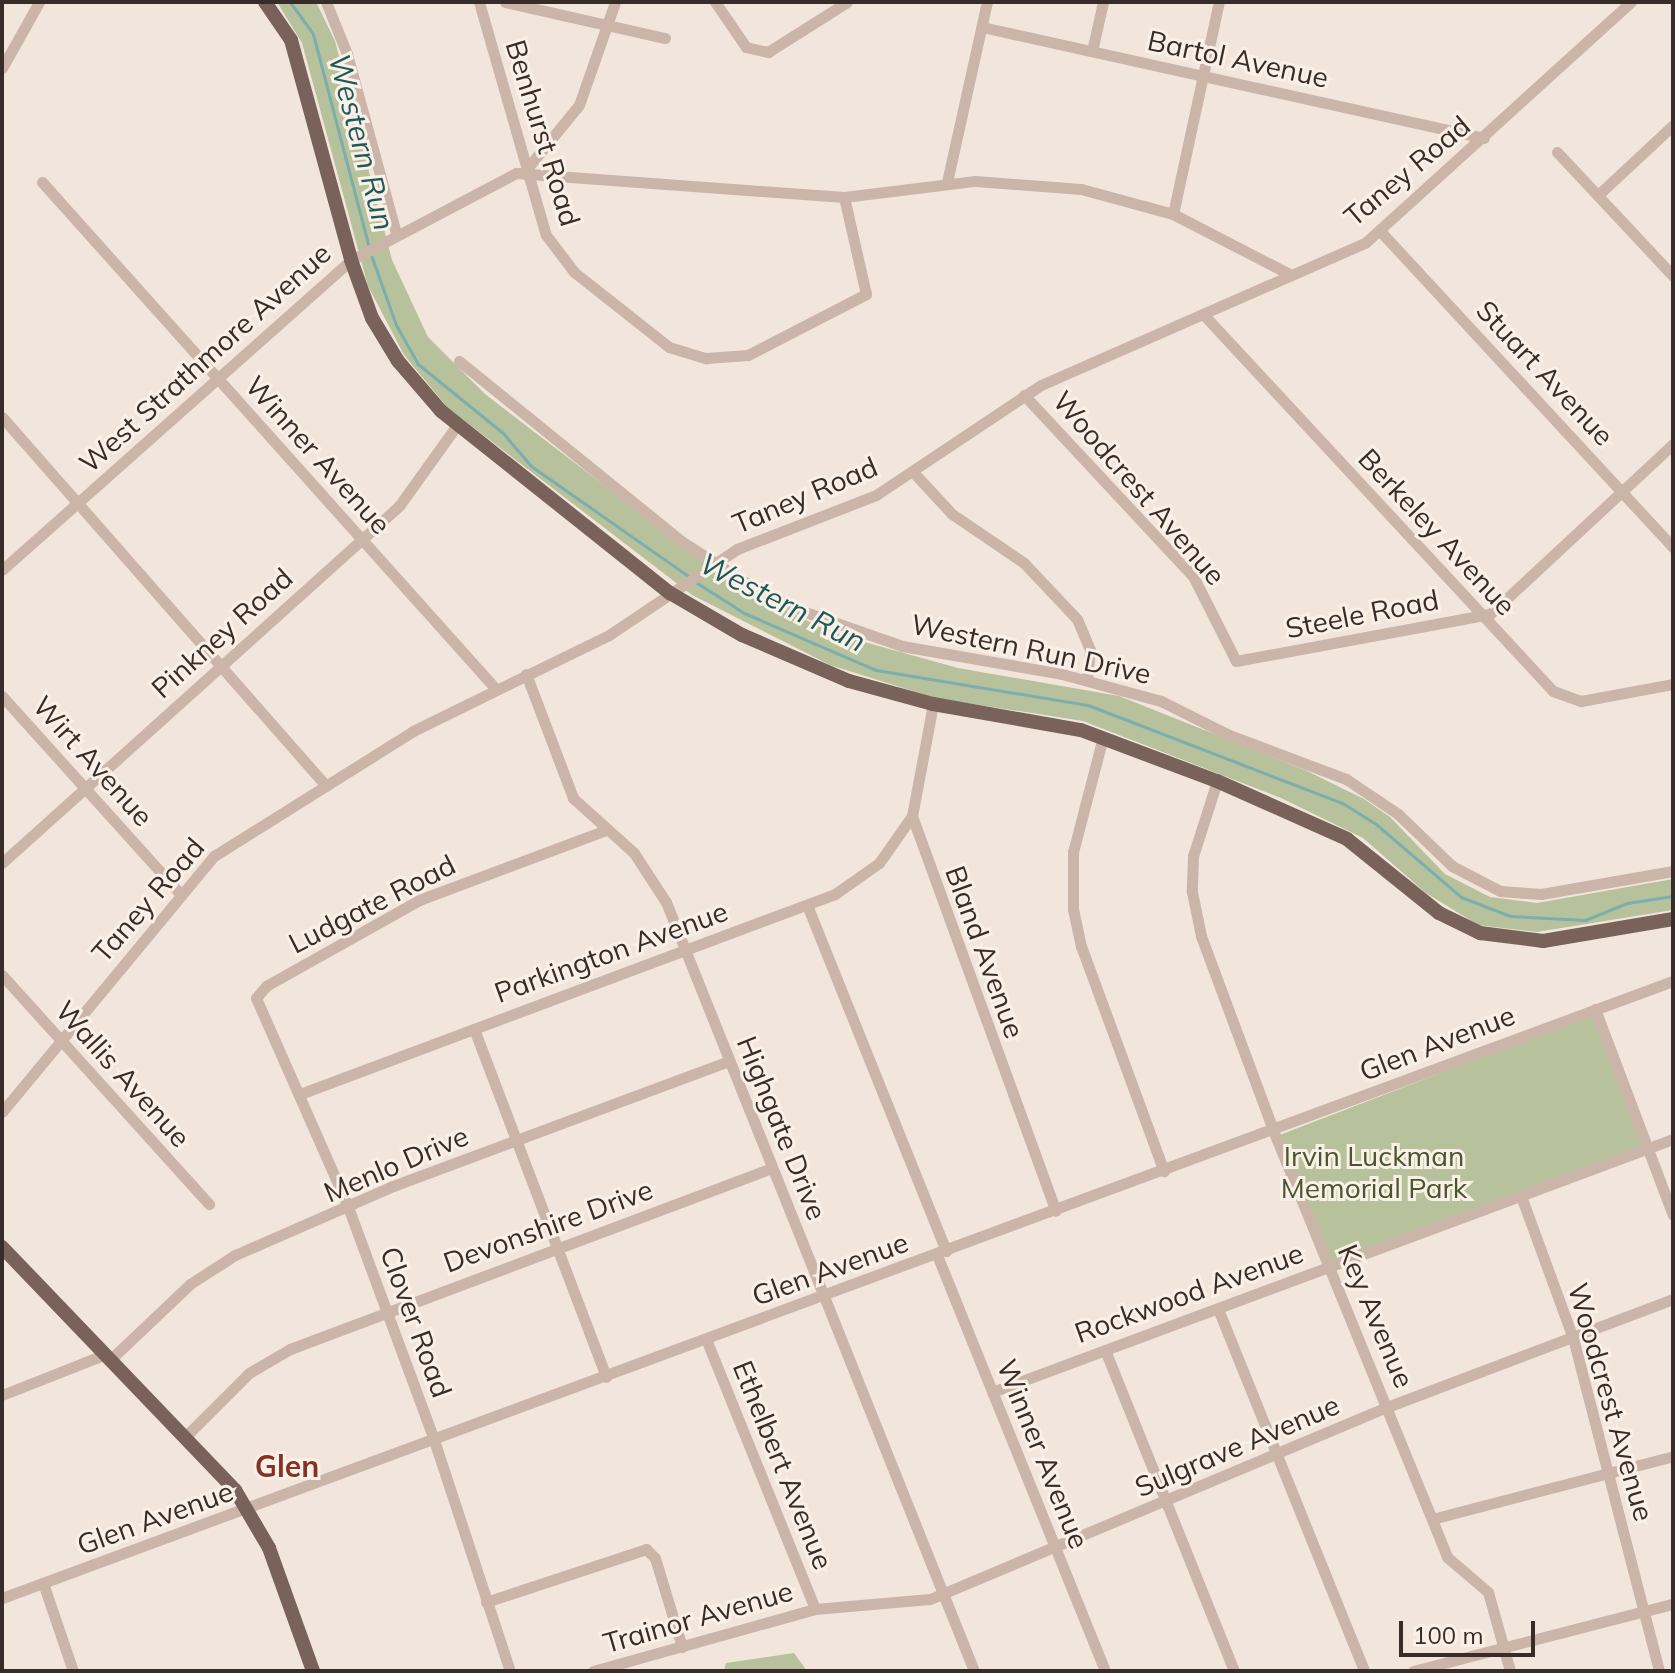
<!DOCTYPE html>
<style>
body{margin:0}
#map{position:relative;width:1675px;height:1673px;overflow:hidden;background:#f2e6dc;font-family:Mulish,sans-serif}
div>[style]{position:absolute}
.green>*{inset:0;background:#b7c19c;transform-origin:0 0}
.stream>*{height:3px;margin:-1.5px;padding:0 1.5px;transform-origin:1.5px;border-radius:1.5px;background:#7bafad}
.minor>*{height:11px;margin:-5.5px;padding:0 5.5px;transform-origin:5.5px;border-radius:5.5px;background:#cab5a8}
.major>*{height:14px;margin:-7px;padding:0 7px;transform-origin:7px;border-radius:7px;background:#796259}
span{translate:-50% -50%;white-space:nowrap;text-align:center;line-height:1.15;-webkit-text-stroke:6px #f9f0e8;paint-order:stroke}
.street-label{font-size:28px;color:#372c28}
.park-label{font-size:28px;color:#49552c}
.water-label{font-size:30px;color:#1e5857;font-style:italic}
.neighbourhood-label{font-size:30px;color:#853222;font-weight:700}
.frame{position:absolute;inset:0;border:4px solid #372c28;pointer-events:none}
.scale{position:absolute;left:1399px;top:1621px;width:136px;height:36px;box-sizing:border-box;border:4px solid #372c28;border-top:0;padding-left:10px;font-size:24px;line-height:28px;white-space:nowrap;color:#372c28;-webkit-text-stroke:6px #f9f0e8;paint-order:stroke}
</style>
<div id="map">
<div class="green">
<i style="clip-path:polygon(277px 2px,316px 2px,335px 41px,392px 260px,428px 337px,485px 394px,729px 581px,818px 626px,857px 640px,958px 668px,1119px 696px,1307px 771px,1364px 799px,1390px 817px,1445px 874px,1490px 897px,1537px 903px,1673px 879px,1673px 910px,1537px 932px,1478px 925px,1426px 893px,1363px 838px,1281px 798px,1083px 721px,935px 698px,830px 665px,692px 595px,448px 408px,404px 355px,368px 286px,302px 43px)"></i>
<i style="left:1592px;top:1015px;width:140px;height:334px;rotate:69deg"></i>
<i style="clip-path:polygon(794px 1653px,807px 1671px,724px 1671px,726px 1663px)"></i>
</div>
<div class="stream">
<i style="left:290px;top:2px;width:39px;rotate:54deg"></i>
<i style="left:313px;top:34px;width:220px;rotate:75.3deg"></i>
<i style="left:371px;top:255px;width:74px;rotate:70.3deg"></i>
<i style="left:396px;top:325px;width:45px;rotate:60.6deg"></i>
<i style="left:418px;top:364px;width:109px;rotate:39.1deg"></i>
<i style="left:503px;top:433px;width:43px;rotate:49.7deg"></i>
<i style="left:531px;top:466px;width:192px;rotate:35deg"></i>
<i style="left:694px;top:581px;width:59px;rotate:32.6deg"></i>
<i style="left:744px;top:613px;width:144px;rotate:23.4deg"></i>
<i style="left:876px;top:670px;width:215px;rotate:9.4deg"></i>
<i style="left:1088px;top:705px;width:274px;rotate:21.1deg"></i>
<i style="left:1344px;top:804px;width:39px;rotate:32deg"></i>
<i style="left:1377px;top:825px;width:111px;rotate:40.6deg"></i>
<i style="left:1461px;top:897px;width:53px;rotate:21.2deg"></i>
<i style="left:1510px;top:916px;width:75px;rotate:3.1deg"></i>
<i style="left:1585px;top:920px;width:45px;rotate:-22deg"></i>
<i style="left:1627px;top:903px;width:47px;rotate:-8.7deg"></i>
</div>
<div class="minor">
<i style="left:326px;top:2px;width:56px;rotate:68deg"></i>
<i style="left:347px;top:54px;width:186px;rotate:74.7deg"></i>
<i style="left:479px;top:2px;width:242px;rotate:74deg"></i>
<i style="left:546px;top:235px;width:46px;rotate:52.9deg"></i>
<i style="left:574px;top:272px;width:121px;rotate:38.3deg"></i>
<i style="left:669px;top:347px;width:39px;rotate:17deg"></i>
<i style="left:706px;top:358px;width:42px;rotate:-4.1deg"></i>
<i style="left:748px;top:355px;width:133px;rotate:-27.3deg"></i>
<i style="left:866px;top:294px;width:99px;rotate:-102.8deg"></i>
<i style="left:505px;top:2px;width:164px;rotate:12.7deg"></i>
<i style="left:715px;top:2px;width:55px;rotate:55.4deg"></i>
<i style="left:746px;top:47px;width:23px;rotate:13deg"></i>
<i style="left:768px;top:52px;width:93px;rotate:-32.3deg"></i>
<i style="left:982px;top:27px;width:514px;rotate:12.47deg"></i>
<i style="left:1092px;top:51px;width:50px;rotate:-77.3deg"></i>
<i style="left:2px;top:68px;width:76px;rotate:-60.7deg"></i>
<i style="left:1557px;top:152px;width:170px;rotate:46.9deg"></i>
<i style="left:525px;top:171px;width:85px;rotate:-50.7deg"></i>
<i style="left:579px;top:105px;width:109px;rotate:-70.7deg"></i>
<i style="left:42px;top:182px;width:678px;rotate:48.17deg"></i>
<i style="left:947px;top:182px;width:184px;rotate:-77.5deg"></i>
<i style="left:1598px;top:195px;width:103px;rotate:-43deg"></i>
<i style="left:1173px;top:214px;width:217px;rotate:-77.8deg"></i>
<i style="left:1381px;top:232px;width:430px;rotate:47.2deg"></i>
<i style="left:1203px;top:314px;width:514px;rotate:47.13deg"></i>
<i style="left:1553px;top:691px;width:30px;rotate:20deg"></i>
<i style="left:1581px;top:701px;width:94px;rotate:-10.5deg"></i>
<i style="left:459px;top:361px;width:286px;rotate:39deg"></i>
<i style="left:681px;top:541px;width:80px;rotate:32.7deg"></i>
<i style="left:748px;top:584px;width:64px;rotate:26.2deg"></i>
<i style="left:805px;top:612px;width:103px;rotate:19.3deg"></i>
<i style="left:902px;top:646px;width:162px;rotate:9.9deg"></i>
<i style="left:1062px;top:674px;width:103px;rotate:15.3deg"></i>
<i style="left:1161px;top:701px;width:76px;rotate:26.6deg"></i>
<i style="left:1229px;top:735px;width:125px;rotate:20.6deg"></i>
<i style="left:1346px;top:779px;width:63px;rotate:33.9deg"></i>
<i style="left:1398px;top:814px;width:75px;rotate:43.9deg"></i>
<i style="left:1452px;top:866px;width:54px;rotate:27.5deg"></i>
<i style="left:1500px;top:891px;width:41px;rotate:4.2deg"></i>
<i style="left:1541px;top:894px;width:134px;rotate:-9.9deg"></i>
<i style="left:1024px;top:395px;width:248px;rotate:47deg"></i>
<i style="left:1193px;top:576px;width:95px;rotate:63.2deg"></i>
<i style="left:1236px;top:661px;width:258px;rotate:-10.5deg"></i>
<i style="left:1490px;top:614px;width:250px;rotate:-42.9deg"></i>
<i style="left:2px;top:417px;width:491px;rotate:48.7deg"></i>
<i style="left:913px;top:472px;width:57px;rotate:47.1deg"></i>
<i style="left:952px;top:514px;width:87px;rotate:34.2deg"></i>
<i style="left:1024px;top:563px;width:77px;rotate:46.6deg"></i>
<i style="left:1077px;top:619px;width:34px;rotate:67deg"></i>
<i style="left:1090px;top:650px;width:29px;rotate:96deg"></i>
<i style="left:2px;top:570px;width:467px;rotate:-41.6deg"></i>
<i style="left:351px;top:260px;width:187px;rotate:-27.8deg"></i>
<i style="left:516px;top:173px;width:329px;rotate:4.2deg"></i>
<i style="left:844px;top:197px;width:132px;rotate:-7deg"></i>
<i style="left:975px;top:181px;width:106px;rotate:4.3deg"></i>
<i style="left:1081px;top:189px;width:95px;rotate:15.2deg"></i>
<i style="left:1173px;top:214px;width:133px;rotate:27.3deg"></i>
<i style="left:526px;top:674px;width:133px;rotate:69.2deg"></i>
<i style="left:573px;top:798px;width:82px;rotate:42deg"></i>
<i style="left:634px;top:853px;width:59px;rotate:56.9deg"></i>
<i style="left:666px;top:902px;width:828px;rotate:68.17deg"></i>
<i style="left:2px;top:696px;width:266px;rotate:48deg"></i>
<i style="left:933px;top:704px;width:114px;rotate:100.6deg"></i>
<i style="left:912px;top:816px;width:420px;rotate:70deg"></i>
<i style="left:1103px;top:737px;width:119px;rotate:104.6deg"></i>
<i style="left:1073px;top:852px;width:57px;rotate:90deg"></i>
<i style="left:1073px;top:909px;width:38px;rotate:78deg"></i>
<i style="left:1081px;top:946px;width:240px;rotate:69.8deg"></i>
<i style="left:1217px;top:781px;width:79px;rotate:107.7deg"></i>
<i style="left:1193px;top:856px;width:36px;rotate:92deg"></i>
<i style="left:1192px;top:892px;width:45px;rotate:78.4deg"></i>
<i style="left:1201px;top:936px;width:207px;rotate:69.6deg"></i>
<i style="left:1273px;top:1130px;width:461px;rotate:67.8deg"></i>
<i style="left:1447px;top:1557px;width:54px;rotate:40.5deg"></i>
<i style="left:1488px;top:1592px;width:82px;rotate:74.4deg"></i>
<i style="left:2px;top:863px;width:534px;rotate:-41.96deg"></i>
<i style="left:399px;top:506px;width:100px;rotate:-54.4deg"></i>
<i style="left:807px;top:905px;width:373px;rotate:68.1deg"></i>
<i style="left:2px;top:975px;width:309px;rotate:47.9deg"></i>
<i style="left:256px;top:998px;width:228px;rotate:66.2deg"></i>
<i style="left:348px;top:1207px;width:242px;rotate:69.7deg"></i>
<i style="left:432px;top:1434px;width:250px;rotate:71.8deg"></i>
<i style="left:256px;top:998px;width:16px;rotate:-50deg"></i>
<i style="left:266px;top:986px;width:176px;rotate:-29.3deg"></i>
<i style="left:419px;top:900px;width:200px;rotate:-20.5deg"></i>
<i style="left:1595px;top:1009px;width:220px;rotate:69.3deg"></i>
<i style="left:474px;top:1029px;width:372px;rotate:69.2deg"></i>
<i style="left:300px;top:1094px;width:571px;rotate:-20.5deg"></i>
<i style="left:835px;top:894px;width:54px;rotate:-35.2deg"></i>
<i style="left:879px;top:863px;width:57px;rotate:-54.9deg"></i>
<i style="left:2px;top:1112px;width:332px;rotate:-50.4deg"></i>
<i style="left:214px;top:856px;width:235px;rotate:-32.1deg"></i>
<i style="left:413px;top:731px;width:218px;rotate:-26.1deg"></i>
<i style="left:609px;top:635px;width:154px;rotate:-33.9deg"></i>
<i style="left:737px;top:549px;width:149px;rotate:-21.2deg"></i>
<i style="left:876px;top:495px;width:198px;rotate:-33.7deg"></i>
<i style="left:1041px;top:385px;width:354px;rotate:-23.7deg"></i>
<i style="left:1365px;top:243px;width:359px;rotate:-42.2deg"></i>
<i style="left:1521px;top:1196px;width:151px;rotate:69.9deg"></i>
<i style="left:1573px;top:1338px;width:344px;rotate:75.5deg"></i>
<i style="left:937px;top:1255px;width:449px;rotate:68deg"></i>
<i style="left:1218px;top:1309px;width:390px;rotate:68deg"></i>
<i style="left:706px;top:1339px;width:291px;rotate:68deg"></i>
<i style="left:1105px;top:1350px;width:346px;rotate:68.1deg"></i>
<i style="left:111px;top:1359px;width:109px;rotate:-43.5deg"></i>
<i style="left:190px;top:1284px;width:54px;rotate:-32.8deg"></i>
<i style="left:235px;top:1255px;width:172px;rotate:-23.6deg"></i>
<i style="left:393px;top:1186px;width:358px;rotate:-20.4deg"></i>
<i style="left:992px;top:1392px;width:726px;rotate:-20.38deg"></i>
<i style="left:2px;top:1395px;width:112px;rotate:-21.5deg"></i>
<i style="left:186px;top:1436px;width:89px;rotate:-45deg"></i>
<i style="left:249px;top:1373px;width:48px;rotate:-30.3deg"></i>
<i style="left:290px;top:1349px;width:515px;rotate:-20.58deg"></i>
<i style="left:1432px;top:1519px;width:249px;rotate:-14.6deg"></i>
<i style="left:43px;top:1583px;width:93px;rotate:71.2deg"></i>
<i style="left:2px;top:1598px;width:1781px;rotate:-20.27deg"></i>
<i style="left:486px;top:1602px;width:169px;rotate:-18.3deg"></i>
<i style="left:646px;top:1549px;width:13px;rotate:45deg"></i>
<i style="left:655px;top:1558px;width:93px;rotate:73.1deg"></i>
<i style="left:593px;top:1671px;width:230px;rotate:-15.6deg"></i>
<i style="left:815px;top:1609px;width:115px;rotate:-5deg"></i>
<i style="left:930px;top:1599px;width:496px;rotate:-22.8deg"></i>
<i style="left:1387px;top:1407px;width:306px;rotate:-20.7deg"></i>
<i style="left:1413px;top:1671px;width:268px;rotate:-14.5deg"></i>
</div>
<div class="major">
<i style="left:265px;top:2px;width:46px;rotate:55.6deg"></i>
<i style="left:291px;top:40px;width:228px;rotate:74.7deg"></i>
<i style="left:351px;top:260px;width:62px;rotate:70.1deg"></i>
<i style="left:372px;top:318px;width:50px;rotate:58.8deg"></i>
<i style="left:398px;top:361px;width:66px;rotate:49.3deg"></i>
<i style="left:441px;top:411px;width:293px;rotate:38.5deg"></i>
<i style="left:670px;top:593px;width:83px;rotate:30.3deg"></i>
<i style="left:742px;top:635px;width:116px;rotate:23.3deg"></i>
<i style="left:849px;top:681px;width:87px;rotate:15.3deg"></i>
<i style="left:933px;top:704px;width:150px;rotate:10deg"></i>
<i style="left:1081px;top:730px;width:145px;rotate:20.6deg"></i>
<i style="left:1217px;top:781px;width:142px;rotate:24deg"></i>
<i style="left:1347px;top:839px;width:118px;rotate:38.8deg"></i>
<i style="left:1439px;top:913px;width:46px;rotate:26deg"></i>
<i style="left:1480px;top:933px;width:64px;rotate:7.2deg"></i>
<i style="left:1543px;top:941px;width:132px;rotate:-9.6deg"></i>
<i style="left:2px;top:1247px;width:337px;rotate:46.2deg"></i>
<i style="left:235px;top:1490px;width:67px;rotate:59.6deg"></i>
<i style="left:269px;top:1548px;width:131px;rotate:70.3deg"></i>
</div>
<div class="street-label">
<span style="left:1238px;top:59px;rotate:12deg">Bartol Avenue</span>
<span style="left:543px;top:133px;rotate:73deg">Benhurst Road</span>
<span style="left:1407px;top:171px;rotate:-40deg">Taney Road</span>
<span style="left:205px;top:358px;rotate:-42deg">West Strathmore Avenue</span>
<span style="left:1545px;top:373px;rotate:47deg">Stuart Avenue</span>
<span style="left:318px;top:455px;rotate:48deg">Winner Avenue</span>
<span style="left:1139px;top:488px;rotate:49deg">Woodcrest Avenue</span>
<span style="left:805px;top:495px;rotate:-23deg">Taney Road</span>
<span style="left:1437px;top:532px;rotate:47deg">Berkeley Avenue</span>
<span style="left:1362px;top:614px;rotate:-11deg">Steele Road</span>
<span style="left:222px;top:633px;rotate:-42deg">Pinkney Road</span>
<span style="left:1031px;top:649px;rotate:12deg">Western Run Drive</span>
<span style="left:93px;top:761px;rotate:48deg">Wirt Avenue</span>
<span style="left:148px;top:900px;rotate:-49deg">Taney Road</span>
<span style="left:372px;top:904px;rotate:-27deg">Ludgate Road</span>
<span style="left:611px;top:952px;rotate:-20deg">Parkington Avenue</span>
<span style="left:985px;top:952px;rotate:70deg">Bland Avenue</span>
<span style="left:1437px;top:1043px;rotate:-21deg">Glen Avenue</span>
<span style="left:123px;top:1074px;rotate:48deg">Wallis Avenue</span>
<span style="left:782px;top:1128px;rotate:68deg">Highgate Drive</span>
<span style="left:396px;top:1164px;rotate:-23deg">Menlo Drive</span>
<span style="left:548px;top:1226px;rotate:-20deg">Devonshire Drive</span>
<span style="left:830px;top:1269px;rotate:-20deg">Glen Avenue</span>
<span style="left:1189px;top:1293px;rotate:-20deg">Rockwood Avenue</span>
<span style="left:1376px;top:1316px;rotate:67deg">Key Avenue</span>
<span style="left:416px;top:1322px;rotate:70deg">Clover Road</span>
<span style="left:1611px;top:1402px;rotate:74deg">Woodcrest Avenue</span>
<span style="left:1237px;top:1446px;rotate:-23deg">Sulgrave Avenue</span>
<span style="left:1043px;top:1454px;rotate:68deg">Winner Avenue</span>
<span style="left:783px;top:1465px;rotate:68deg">Ethelbert Avenue</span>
<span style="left:155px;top:1518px;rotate:-20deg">Glen Avenue</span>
<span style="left:698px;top:1617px;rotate:-16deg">Trainor Avenue</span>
</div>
<div class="park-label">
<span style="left:1374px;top:1172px">Irvin Luckman<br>Memorial Park</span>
</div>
<div class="water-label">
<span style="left:362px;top:142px;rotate:75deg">Western Run</span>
<span style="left:783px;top:602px;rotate:27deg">Western Run</span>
</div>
<div class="neighbourhood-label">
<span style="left:287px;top:1466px">Glen</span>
</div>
<div class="frame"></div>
<div class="scale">100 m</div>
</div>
